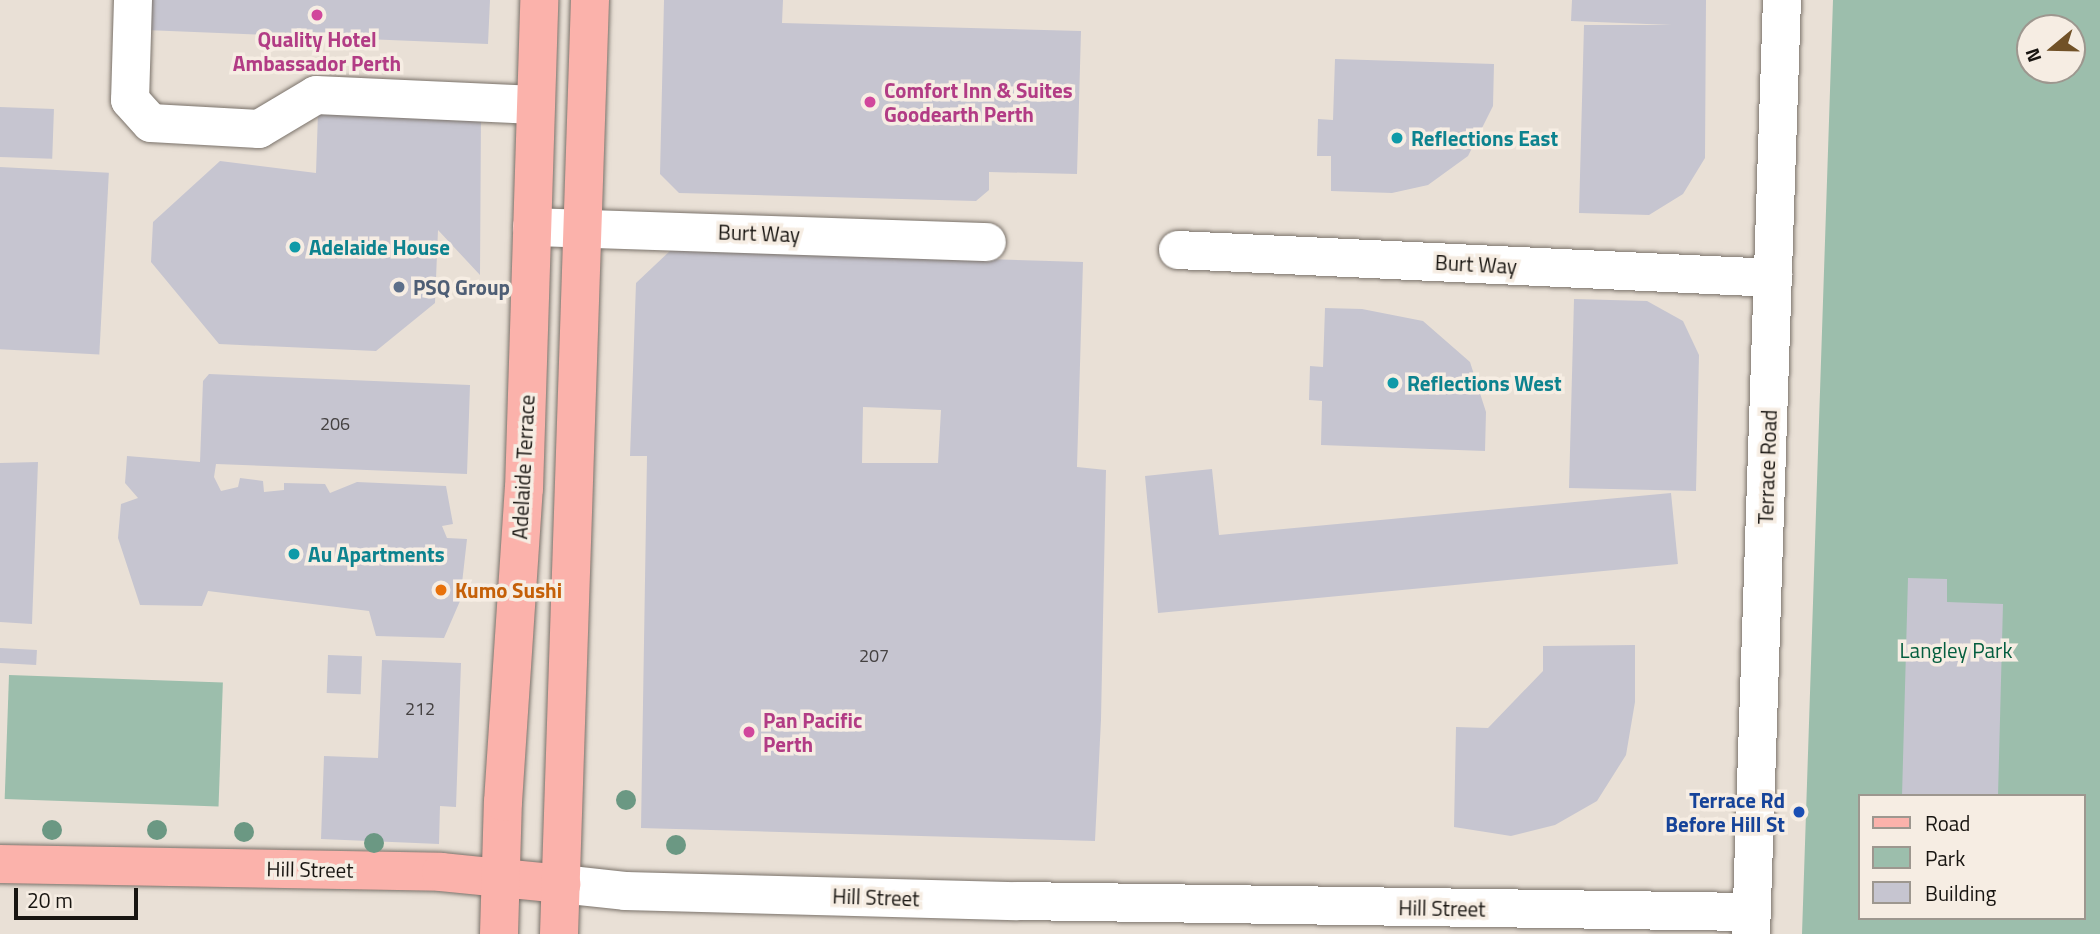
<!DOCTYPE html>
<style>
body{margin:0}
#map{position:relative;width:2100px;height:934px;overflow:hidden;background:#e9e0d6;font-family:"Titillium Web",sans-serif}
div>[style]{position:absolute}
.green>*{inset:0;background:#9cbeac;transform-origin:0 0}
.building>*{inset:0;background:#c6c5d0;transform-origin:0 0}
.roads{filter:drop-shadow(0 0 2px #7a726a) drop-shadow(0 0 2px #7a726a)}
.minor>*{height:38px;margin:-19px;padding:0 19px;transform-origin:19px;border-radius:19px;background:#fff}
.major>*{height:38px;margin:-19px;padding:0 19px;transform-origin:19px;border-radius:19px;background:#fbb2ab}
.trees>*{width:20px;height:20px;margin:-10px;border-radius:50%;background:#6b9883}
.dots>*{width:19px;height:19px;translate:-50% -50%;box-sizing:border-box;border:4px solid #f6ede3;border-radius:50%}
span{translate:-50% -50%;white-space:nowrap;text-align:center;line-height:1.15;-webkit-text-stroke:7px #f6ede3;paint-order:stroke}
.number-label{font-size:18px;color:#444141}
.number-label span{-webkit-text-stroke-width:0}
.hotel-label{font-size:21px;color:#b23c85;font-weight:700}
.left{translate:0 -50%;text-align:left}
.culture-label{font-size:21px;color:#0d838f;font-weight:700}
.street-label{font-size:21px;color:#181511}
.service-label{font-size:21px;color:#4e5e75;font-weight:700}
.food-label{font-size:21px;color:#c56008;font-weight:700}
.park-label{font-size:21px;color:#045e3f}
.transit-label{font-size:21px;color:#164399;font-weight:700}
.right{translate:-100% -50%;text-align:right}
.legend{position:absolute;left:1858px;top:794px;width:228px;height:126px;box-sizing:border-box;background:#f6ede3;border:2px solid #9d978f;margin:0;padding:9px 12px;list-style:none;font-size:21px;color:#181511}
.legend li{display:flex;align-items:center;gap:14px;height:35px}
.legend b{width:35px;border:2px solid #9d978f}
.north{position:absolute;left:2016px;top:14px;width:70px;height:70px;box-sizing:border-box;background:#f6ede3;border:2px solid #9d978f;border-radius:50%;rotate:251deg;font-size:19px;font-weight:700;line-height:28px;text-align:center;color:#181511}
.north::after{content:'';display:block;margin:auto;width:24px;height:32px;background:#715127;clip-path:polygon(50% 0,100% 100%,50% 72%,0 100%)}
.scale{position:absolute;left:14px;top:888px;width:124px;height:32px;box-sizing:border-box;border:4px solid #181511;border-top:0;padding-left:9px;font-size:21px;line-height:24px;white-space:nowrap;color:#181511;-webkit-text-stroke:5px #f6ede3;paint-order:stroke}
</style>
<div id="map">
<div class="green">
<i style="clip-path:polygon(evenodd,1833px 0,2100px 0,2100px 934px,1802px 934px,1833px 0,2030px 28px,2072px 28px,2072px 70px,2030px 70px,2030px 28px,1833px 0,1860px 796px,2084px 796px,2084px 918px,1860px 918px,1860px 796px)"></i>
<i style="left:9px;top:675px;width:214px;height:124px;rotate:2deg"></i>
</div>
<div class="building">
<i style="clip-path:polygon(146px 0,490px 0,488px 44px,145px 30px)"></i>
<i style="clip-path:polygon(664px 0,783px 0,782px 23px,1081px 31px,1077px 174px,989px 172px,989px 190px,976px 201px,679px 193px,660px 174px)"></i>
<i style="clip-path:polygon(1572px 0,1706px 0,1705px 158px,1683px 194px,1649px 215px,1579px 213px,1584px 25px,1672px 25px,1571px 21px)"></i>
<i style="clip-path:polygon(1335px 59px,1494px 64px,1493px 106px,1468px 156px,1428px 185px,1392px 193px,1331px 191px,1331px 156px,1317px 156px,1318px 119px,1333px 120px)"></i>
<i style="left:0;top:107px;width:54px;height:50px;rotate:2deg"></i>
<i style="clip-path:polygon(318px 112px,481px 117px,480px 275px,438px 230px,435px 303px,376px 351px,219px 344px,151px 262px,153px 222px,220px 161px,316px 173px)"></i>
<i style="left:0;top:167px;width:109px;height:182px;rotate:3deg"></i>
<i style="clip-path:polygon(evenodd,672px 249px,1083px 262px,1077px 467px,1106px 470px,1101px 720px,1095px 841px,641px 828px,647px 456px,630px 456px,636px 283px,672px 249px,863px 407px,941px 410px,938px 463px,862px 463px,863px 407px)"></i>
<i style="clip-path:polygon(1574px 299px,1647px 301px,1683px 321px,1699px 355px,1696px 491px,1569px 488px)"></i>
<i style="clip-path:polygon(1325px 308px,1362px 309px,1423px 321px,1470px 362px,1486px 412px,1485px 451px,1321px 445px,1322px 401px,1309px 400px,1310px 366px,1323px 367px)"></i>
<i style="clip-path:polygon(209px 374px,470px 385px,467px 474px,216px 464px,214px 477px,221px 491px,238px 487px,240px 478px,263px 481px,264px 492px,284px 490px,284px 483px,325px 484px,330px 493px,357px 482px,446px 486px,453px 524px,442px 526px,447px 538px,467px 539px,460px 601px,444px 638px,376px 636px,369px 611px,208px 591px,202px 606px,140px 605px,118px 538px,121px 504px,138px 498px,125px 483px,127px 456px,200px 462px,203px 381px)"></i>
<i style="clip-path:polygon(38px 462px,32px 624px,0 622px,0 463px)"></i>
<i style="clip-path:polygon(1212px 469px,1219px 535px,1671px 493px,1678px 564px,1158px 613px,1145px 476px)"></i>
<i style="clip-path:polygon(1908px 578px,1947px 579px,1947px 602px,2003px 604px,1998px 796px,1902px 796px)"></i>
<i style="clip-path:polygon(1635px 645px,1635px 702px,1626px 755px,1597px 801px,1555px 825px,1511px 836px,1454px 827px,1456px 727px,1488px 728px,1543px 671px,1543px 646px)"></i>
<i style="left:0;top:648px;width:37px;height:15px;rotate:3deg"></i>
<i style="left:328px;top:655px;width:34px;height:38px;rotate:2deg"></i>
<i style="clip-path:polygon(382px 660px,461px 663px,456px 807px,440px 806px,439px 844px,321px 839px,324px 756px,378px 758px)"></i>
</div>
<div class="roads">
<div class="minor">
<i style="left:133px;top:0;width:100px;rotate:91.7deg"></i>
<i style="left:130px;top:100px;width:31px;rotate:48deg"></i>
<i style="left:151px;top:123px;width:108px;rotate:3.2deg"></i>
<i style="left:259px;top:129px;width:66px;rotate:-30.8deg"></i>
<i style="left:316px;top:95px;width:220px;rotate:2.6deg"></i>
<i style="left:532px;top:227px;width:455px;rotate:1.9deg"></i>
<i style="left:1178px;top:250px;width:596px;rotate:2.69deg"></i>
<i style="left:561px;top:884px;width:64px;rotate:6.2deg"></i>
<i style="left:625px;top:891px;width:392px;rotate:1.5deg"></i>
<i style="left:1017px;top:901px;width:735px;rotate:0.86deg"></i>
<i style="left:1751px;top:934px;width:935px;rotate:-88.1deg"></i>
</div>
<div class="major">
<i style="left:0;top:864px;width:441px;rotate:1deg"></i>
<i style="left:441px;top:872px;width:121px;rotate:5.7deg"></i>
<i style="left:499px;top:934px;width:132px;rotate:-88.3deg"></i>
<i style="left:503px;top:802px;width:314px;rotate:-86.2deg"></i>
<i style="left:524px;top:489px;width:489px;rotate:-88.2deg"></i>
<i style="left:559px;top:934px;width:935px;rotate:-88.1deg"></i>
</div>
</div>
<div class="trees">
<i style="left:626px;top:800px"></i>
<i style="left:52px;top:830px"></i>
<i style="left:157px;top:830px"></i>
<i style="left:244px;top:832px"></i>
<i style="left:374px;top:843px"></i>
<i style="left:676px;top:845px"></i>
</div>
<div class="dots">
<i style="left:317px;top:15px;background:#d1479c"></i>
<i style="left:870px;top:102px;background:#d1479c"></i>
<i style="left:1397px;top:138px;background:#0f9aa8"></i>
<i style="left:295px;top:247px;background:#0f9aa8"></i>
<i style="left:399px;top:287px;background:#5c6f8a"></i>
<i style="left:1393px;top:383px;background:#0f9aa8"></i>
<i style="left:294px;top:554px;background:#0f9aa8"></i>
<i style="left:441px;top:590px;background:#e8710a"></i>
<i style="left:749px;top:732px;background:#d1479c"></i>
<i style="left:1799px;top:812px;background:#1a4fb4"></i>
</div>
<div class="number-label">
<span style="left:335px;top:424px">206</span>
<span style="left:874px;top:656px">207</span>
<span style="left:420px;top:709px">212</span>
</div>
<div class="hotel-label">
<span style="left:317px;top:51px">Quality Hotel<br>Ambassador Perth</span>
<span class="left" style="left:884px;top:102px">Comfort Inn &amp; Suites<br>Goodearth Perth</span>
<span class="left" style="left:763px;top:732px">Pan Pacific<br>Perth</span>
</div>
<div class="culture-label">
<span class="left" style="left:1411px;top:138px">Reflections East</span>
<span class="left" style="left:309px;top:247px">Adelaide House</span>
<span class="left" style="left:1407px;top:383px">Reflections West</span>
<span class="left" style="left:308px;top:554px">Au Apartments</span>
</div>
<div class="street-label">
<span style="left:759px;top:233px;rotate:2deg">Burt Way</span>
<span style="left:1476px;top:264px;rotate:3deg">Burt Way</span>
<span style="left:523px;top:467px;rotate:-87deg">Adelaide Terrace</span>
<span style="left:1767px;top:467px;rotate:-88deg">Terrace Road</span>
<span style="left:310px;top:869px;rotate:1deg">Hill Street</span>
<span style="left:876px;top:897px;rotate:2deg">Hill Street</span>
<span style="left:1442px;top:908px;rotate:1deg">Hill Street</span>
</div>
<div class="service-label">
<span class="left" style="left:413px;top:287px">PSQ Group</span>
</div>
<div class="food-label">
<span class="left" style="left:455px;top:590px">Kumo Sushi</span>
</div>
<div class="park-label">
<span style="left:1956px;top:650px">Langley Park</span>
</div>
<div class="transit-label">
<span class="right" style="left:1785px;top:812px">Terrace Rd<br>Before Hill St</span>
</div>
<ul class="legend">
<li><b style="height:9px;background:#fbb2ab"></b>Road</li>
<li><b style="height:19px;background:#9cbeac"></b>Park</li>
<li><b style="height:19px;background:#c6c5d0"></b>Building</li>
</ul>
<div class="north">N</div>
<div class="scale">20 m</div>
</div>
